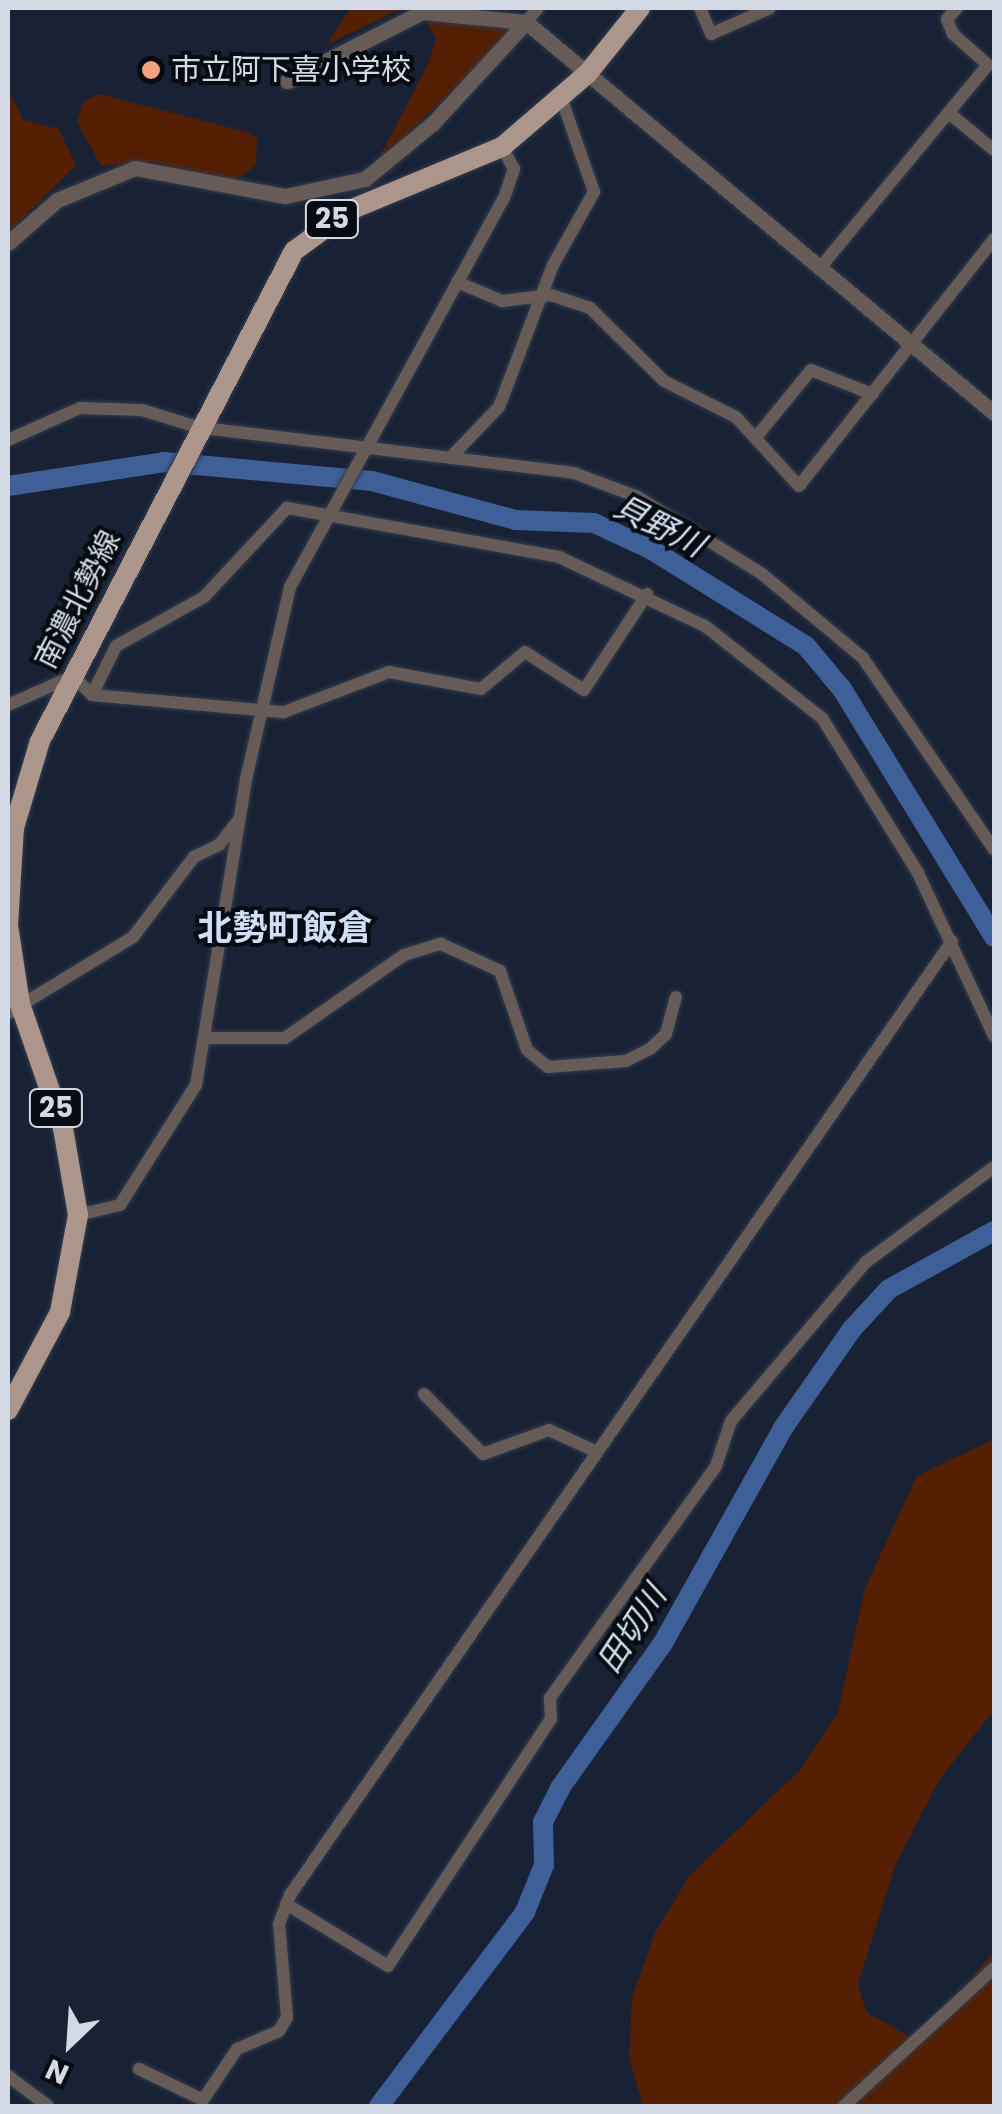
<!DOCTYPE html>
<meta charset="utf-8">
<style>
body{margin:0}
#map{position:relative;width:1002px;height:2114px;overflow:hidden;background:#182234;font-family:Poppins,"Noto Sans JP",sans-serif}
div>[style]{position:absolute}
.green>*{inset:0;background:#541f02}
.river>*{height:20px;margin:-10px;padding:0 10px;transform-origin:10px;border-radius:10px;background:#3e5f98}
.roads{filter:drop-shadow(0 0 2px #323c4d) drop-shadow(0 0 2px #323c4d)}
.minor>*{height:12px;margin:-6px;padding:0 6px;transform-origin:6px;border-radius:6px;background:#675b57}
.tertiary>*{height:15px;margin:-7.5px;padding:0 7.5px;transform-origin:7.5px;border-radius:7.5px;background:#675b57}
.primary>*{height:20px;margin:-10px;padding:0 10px;transform-origin:10px;border-radius:10px;background:#ac958b}
.dots>*{width:28px;height:28px;translate:-50% -50%;box-sizing:border-box;border:5px solid #070c13;border-radius:50%}
span{translate:-50% -50%;white-space:nowrap;text-align:center;line-height:1.15;-webkit-text-stroke:8px #070c13;paint-order:stroke}
.shield-label span{padding:2px 8px;background:#070c13;border:2px solid;border-radius:8px;-webkit-text-stroke-width:0}
.shield-label{font-size:28px;color:#d3dae6;font-weight:700}
.poi-label{font-size:30px;color:#d3dae6}
.left{translate:0 -50%;text-align:left}
.street-label{font-size:30px;color:#d3dae6}
.water-label{font-size:32px;color:#d7e1f2;font-style:italic}
.quarter-label{font-size:35px;color:#d0def6;font-weight:700}
.frame{position:absolute;inset:0;border:10px solid #d3dae6;pointer-events:none}
.north{position:absolute;left:20px;top:1994px;width:100px;height:100px;-webkit-text-stroke:8px #070c13;paint-order:stroke;rotate:205deg;font-size:28px;font-weight:700;line-height:40px;text-align:center;color:#d3dae6}
.north::after{content:'';display:block;margin:auto;width:35px;height:45px;background:#d3dae6;clip-path:polygon(50% 0,100% 100%,50% 72%,0 100%)}
</style>
<div id="map">
<div class="green">
<i style="clip-path:polygon(350px 8px,402px 8px,327px 45px)"></i>
<i style="clip-path:polygon(443px 17px,514px 29px,375px 166px,429px 62px,436px 39px,427px 23px)"></i>
<i style="clip-path:polygon(8px 88px,23px 120px,59px 129px,76px 165px,8px 233px)"></i>
<i style="clip-path:polygon(99px 94px,247px 132px,257px 138px,256px 165px,235px 181px,151px 161px,101px 166px,77px 122px,83px 102px)"></i>
<i style="clip-path:polygon(994px 1439px,994px 1710px,939px 1780px,895px 1866px,858px 1984px,866px 2012px,919px 2042px,994px 1951px,994px 2106px,643px 2106px,629px 2057px,632px 1997px,655px 1933px,690px 1875px,800px 1770px,838px 1712px,865px 1588px,917px 1476px)"></i>
</div>
<div class="river">
<i style="left:8px;top:486px;width:158px;rotate:-8.7deg"></i>
<i style="left:164px;top:462px;width:209px;rotate:5.2deg"></i>
<i style="left:372px;top:481px;width:149px;rotate:15.2deg"></i>
<i style="left:516px;top:520px;width:78px;rotate:2.2deg"></i>
<i style="left:594px;top:523px;width:64px;rotate:25deg"></i>
<i style="left:652px;top:550px;width:181px;rotate:31.9deg"></i>
<i style="left:806px;top:646px;width:56px;rotate:50.1deg"></i>
<i style="left:842px;top:689px;width:291px;rotate:58.5deg"></i>
<i style="left:379px;top:2106px;width:243px;rotate:-53deg"></i>
<i style="left:525px;top:1912px;width:51px;rotate:-68deg"></i>
<i style="left:544px;top:1865px;width:43px;rotate:-91.3deg"></i>
<i style="left:543px;top:1822px;width:38px;rotate:-63deg"></i>
<i style="left:560px;top:1788px;width:178px;rotate:-54.6deg"></i>
<i style="left:663px;top:1643px;width:246px;rotate:-60.8deg"></i>
<i style="left:783px;top:1428px;width:121px;rotate:-55.1deg"></i>
<i style="left:852px;top:1329px;width:54px;rotate:-47.2deg"></i>
<i style="left:889px;top:1289px;width:120px;rotate:-28.9deg"></i>
</div>
<div class="roads">
<div class="minor">
<i style="left:700px;top:8px;width:28px;rotate:67deg"></i>
<i style="left:711px;top:34px;width:64px;rotate:-23.8deg"></i>
<i style="left:526px;top:22px;width:18px;rotate:-49deg"></i>
<i style="left:950px;top:114px;width:57px;rotate:39.3deg"></i>
<i style="left:819px;top:269px;width:265px;rotate:-50.4deg"></i>
<i style="left:988px;top:65px;width:47px;rotate:-138.5deg"></i>
<i style="left:953px;top:34px;width:16px;rotate:-112deg"></i>
<i style="left:947px;top:19px;width:15px;rotate:-48deg"></i>
<i style="left:457px;top:282px;width:49px;rotate:22.9deg"></i>
<i style="left:502px;top:301px;width:49px;rotate:-7deg"></i>
<i style="left:551px;top:295px;width:41px;rotate:18.4deg"></i>
<i style="left:590px;top:308px;width:104px;rotate:44.6deg"></i>
<i style="left:664px;top:381px;width:80px;rotate:26.6deg"></i>
<i style="left:736px;top:417px;width:93px;rotate:47.6deg"></i>
<i style="left:799px;top:486px;width:315px;rotate:-51.7deg"></i>
<i style="left:212px;top:429px;width:365px;rotate:6.9deg"></i>
<i style="left:574px;top:473px;width:68px;rotate:20.6deg"></i>
<i style="left:638px;top:497px;width:146px;rotate:31.8deg"></i>
<i style="left:762px;top:574px;width:131px;rotate:39.7deg"></i>
<i style="left:863px;top:658px;width:232px;rotate:55.6deg"></i>
<i style="left:757px;top:436px;width:85px;rotate:-50.7deg"></i>
<i style="left:811px;top:370px;width:66px;rotate:21.5deg"></i>
<i style="left:8px;top:440px;width:79px;rotate:-24deg"></i>
<i style="left:80px;top:408px;width:62px;rotate:1.8deg"></i>
<i style="left:142px;top:410px;width:51px;rotate:17deg"></i>
<i style="left:451px;top:457px;width:69px;rotate:-46.2deg"></i>
<i style="left:499px;top:407px;width:152px;rotate:-69.2deg"></i>
<i style="left:553px;top:265px;width:84px;rotate:-60.7deg"></i>
<i style="left:594px;top:192px;width:97px;rotate:-109.2deg"></i>
<i style="left:92px;top:695px;width:55px;rotate:-63.9deg"></i>
<i style="left:116px;top:646px;width:101px;rotate:-29.1deg"></i>
<i style="left:204px;top:597px;width:122px;rotate:-47deg"></i>
<i style="left:287px;top:508px;width:276px;rotate:10.2deg"></i>
<i style="left:559px;top:557px;width:161px;rotate:25.3deg"></i>
<i style="left:705px;top:626px;width:149px;rotate:38.2deg"></i>
<i style="left:822px;top:718px;width:182px;rotate:58.2deg"></i>
<i style="left:918px;top:873px;width:180px;rotate:65deg"></i>
<i style="left:8px;top:705px;width:71px;rotate:-24deg"></i>
<i style="left:73px;top:676px;width:27px;rotate:45deg"></i>
<i style="left:92px;top:695px;width:193px;rotate:5.1deg"></i>
<i style="left:284px;top:712px;width:112px;rotate:-20.9deg"></i>
<i style="left:389px;top:672px;width:94px;rotate:10.5deg"></i>
<i style="left:481px;top:689px;width:57px;rotate:-40.1deg"></i>
<i style="left:525px;top:652px;width:70px;rotate:32.8deg"></i>
<i style="left:584px;top:690px;width:115px;rotate:-56.7deg"></i>
<i style="left:8px;top:1013px;width:146px;rotate:-31.3deg"></i>
<i style="left:133px;top:937px;width:101px;rotate:-52.7deg"></i>
<i style="left:194px;top:857px;width:28px;rotate:-26deg"></i>
<i style="left:219px;top:845px;width:31px;rotate:-52deg"></i>
<i style="left:210px;top:1038px;width:75px"></i>
<i style="left:285px;top:1038px;width:145px;rotate:-34.9deg"></i>
<i style="left:404px;top:955px;width:39px;rotate:-17deg"></i>
<i style="left:441px;top:944px;width:65px;rotate:24.6deg"></i>
<i style="left:500px;top:971px;width:83px;rotate:71.1deg"></i>
<i style="left:527px;top:1050px;width:27px;rotate:39deg"></i>
<i style="left:548px;top:1067px;width:78px;rotate:-4.4deg"></i>
<i style="left:626px;top:1061px;width:27px;rotate:-27deg"></i>
<i style="left:650px;top:1049px;width:22px;rotate:-43deg"></i>
<i style="left:666px;top:1034px;width:38px;rotate:-75deg"></i>
<i style="left:78px;top:1215px;width:43px;rotate:-13.4deg"></i>
<i style="left:120px;top:1205px;width:142px;rotate:-57.7deg"></i>
<i style="left:196px;top:1085px;width:314px;rotate:-80.7deg"></i>
<i style="left:247px;top:775px;width:193px;rotate:-77.1deg"></i>
<i style="left:290px;top:587px;width:444px;rotate:-61.2deg"></i>
<i style="left:504px;top:198px;width:31px;rotate:-71deg"></i>
<i style="left:514px;top:169px;width:25px;rotate:-119deg"></i>
<i style="left:424px;top:1394px;width:84px;rotate:45.5deg"></i>
<i style="left:483px;top:1454px;width:70px;rotate:-20deg"></i>
<i style="left:549px;top:1430px;width:53px;rotate:24.6deg"></i>
<i style="left:286px;top:1904px;width:119px;rotate:31.3deg"></i>
<i style="left:388px;top:1966px;width:296px;rotate:-56.6deg"></i>
<i style="left:551px;top:1719px;width:21px;rotate:-93deg"></i>
<i style="left:550px;top:1698px;width:285px;rotate:-54.4deg"></i>
<i style="left:716px;top:1466px;width:47px;rotate:-71.6deg"></i>
<i style="left:731px;top:1421px;width:209px;rotate:-49.7deg"></i>
<i style="left:866px;top:1262px;width:159px;rotate:-36.6deg"></i>
<i style="left:139px;top:2069px;width:71px;rotate:25.8deg"></i>
<i style="left:203px;top:2100px;width:61px;rotate:-56.3deg"></i>
<i style="left:237px;top:2049px;width:46px;rotate:-23.2deg"></i>
<i style="left:279px;top:2031px;width:16px;rotate:-60deg"></i>
<i style="left:287px;top:2017px;width:93px;rotate:-94.9deg"></i>
<i style="left:279px;top:1924px;width:31px;rotate:-69deg"></i>
<i style="left:290px;top:1895px;width:1161px;rotate:-55.24deg"></i>
<i style="left:8px;top:2076px;width:50px;rotate:36.9deg"></i>
<i style="left:844px;top:2106px;width:204px;rotate:-42.6deg"></i>
</div>
<div class="tertiary">
<i style="left:287px;top:81px;width:152px;rotate:-27.1deg"></i>
<i style="left:422px;top:12px;width:104px;rotate:5.5deg"></i>
<i style="left:526px;top:22px;width:610px;rotate:39.88deg"></i>
<i style="left:8px;top:243px;width:65px;rotate:-41.3deg"></i>
<i style="left:57px;top:200px;width:84px;rotate:-22.3deg"></i>
<i style="left:135px;top:168px;width:153px;rotate:10.6deg"></i>
<i style="left:285px;top:196px;width:82px;rotate:-12deg"></i>
<i style="left:365px;top:179px;width:88px;rotate:-39.5deg"></i>
<i style="left:433px;top:123px;width:137px;rotate:-47.4deg"></i>
</div>
<div class="primary">
<i style="left:8px;top:1410px;width:111px;rotate:-62deg"></i>
<i style="left:60px;top:1312px;width:99px;rotate:-79.5deg"></i>
<i style="left:78px;top:1215px;width:88px;rotate:-99.8deg"></i>
<i style="left:63px;top:1128px;width:131px;rotate:-109.1deg"></i>
<i style="left:20px;top:1004px;width:80px;rotate:-98.6deg"></i>
<i style="left:8px;top:925px;width:97px;rotate:-86.5deg"></i>
<i style="left:14px;top:828px;width:91px;rotate:-73.4deg"></i>
<i style="left:40px;top:741px;width:552px;rotate:-62.6deg"></i>
<i style="left:294px;top:251px;width:69px;rotate:-36.2deg"></i>
<i style="left:350px;top:210px;width:165px;rotate:-22.5deg"></i>
<i style="left:502px;top:147px;width:113px;rotate:-40.7deg"></i>
<i style="left:588px;top:73px;width:83px;rotate:-51.3deg"></i>
</div>
</div>
<div class="dots">
<i style="left:151px;top:70px;background:#f1a17d"></i>
</div>
<div class="shield-label">
<span style="left:332px;top:219px">25</span>
<span style="left:56px;top:1108px">25</span>
</div>
<div class="poi-label">
<span class="left" style="left:171px;top:70px">市立阿下喜小学校</span>
</div>
<div class="street-label">
<span style="left:78px;top:600px;rotate:-63deg">南濃北勢線</span>
</div>
<div class="water-label">
<span style="left:659px;top:526px;rotate:27deg">貝野川</span>
<span style="left:632px;top:1629px;rotate:-57deg">田切川</span>
</div>
<div class="quarter-label">
<span style="left:285px;top:928px">北勢町飯倉</span>
</div>
<div class="frame"></div>
<div class="north">N</div>
</div>
